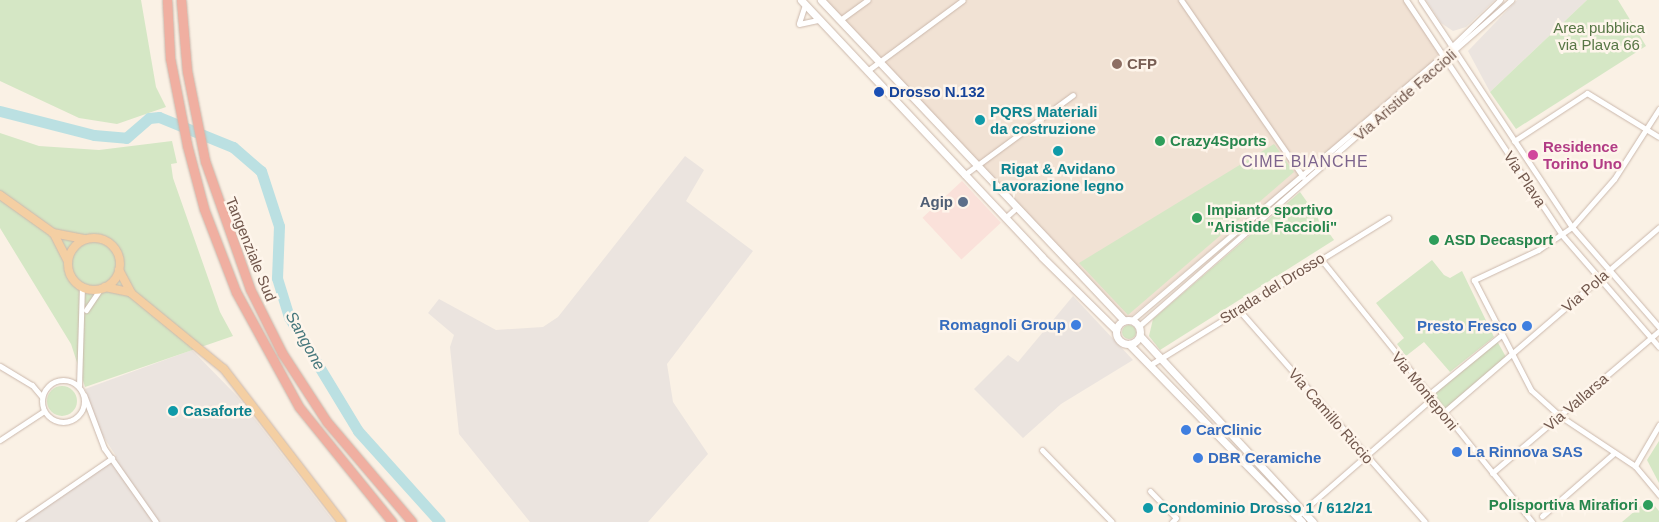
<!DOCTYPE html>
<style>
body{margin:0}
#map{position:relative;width:1659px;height:522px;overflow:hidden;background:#faf1e5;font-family:Arial,sans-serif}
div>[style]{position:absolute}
.residential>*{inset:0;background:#f1e2d4}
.commercial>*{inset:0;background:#fae1da;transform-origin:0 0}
.industrial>*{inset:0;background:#ebe4df}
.green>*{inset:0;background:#d5e7c5}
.round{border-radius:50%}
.river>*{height:11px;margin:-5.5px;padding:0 5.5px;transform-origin:5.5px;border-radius:5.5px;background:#bbe0e2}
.roads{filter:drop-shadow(0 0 1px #cbb8ac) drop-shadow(0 0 1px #cbb8ac)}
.street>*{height:5px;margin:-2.5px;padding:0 2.5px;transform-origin:2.5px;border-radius:2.5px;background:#fff}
.street>.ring{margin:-2.5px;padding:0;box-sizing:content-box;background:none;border:5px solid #fff;border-radius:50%}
.secondary>*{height:7px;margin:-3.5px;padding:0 3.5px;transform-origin:3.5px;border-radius:3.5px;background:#fff}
.secondary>.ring{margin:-3.5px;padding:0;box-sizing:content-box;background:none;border:7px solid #fff;border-radius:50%}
.primary>*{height:8px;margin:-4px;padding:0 4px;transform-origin:4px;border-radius:4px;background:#f4cfa3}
.primary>.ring{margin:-4px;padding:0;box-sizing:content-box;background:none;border:8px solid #f4cfa3;border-radius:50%}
.highway>*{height:9px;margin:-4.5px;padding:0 4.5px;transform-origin:4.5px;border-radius:4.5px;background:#f0afa1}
.dots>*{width:14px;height:14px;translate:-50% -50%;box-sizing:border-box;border:2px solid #fef5eb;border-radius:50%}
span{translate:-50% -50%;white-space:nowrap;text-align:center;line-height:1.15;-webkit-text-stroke:5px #fef5eb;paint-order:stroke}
.park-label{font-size:15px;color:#577645}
.education-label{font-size:15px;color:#785e54;font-weight:700}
.left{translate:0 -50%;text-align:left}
.transit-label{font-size:15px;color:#164399;font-weight:700}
.street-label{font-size:15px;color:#71574c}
.culture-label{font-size:15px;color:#0d838f;font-weight:700}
.leisure-label{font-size:15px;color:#27864d;font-weight:700}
.right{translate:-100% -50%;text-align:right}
.hotel-label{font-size:15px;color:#b23c85;font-weight:700}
.service-label{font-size:15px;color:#4e5e75;font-weight:700}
.shop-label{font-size:15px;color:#366cbe;font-weight:700}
.neighbourhood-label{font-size:16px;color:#7c648d;letter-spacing:1px}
.water-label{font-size:16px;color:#45777c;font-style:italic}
</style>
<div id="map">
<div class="residential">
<i style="clip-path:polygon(821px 0,1406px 0,1442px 55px,1127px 320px)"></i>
</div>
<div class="commercial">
<i style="left:962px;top:181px;width:57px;height:54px;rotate:47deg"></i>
</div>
<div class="industrial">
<i style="clip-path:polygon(1426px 0,1495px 0,1466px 27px,1453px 31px,1441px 23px)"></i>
<i style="clip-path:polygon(1517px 0,1587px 0,1490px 92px,1468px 51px)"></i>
<i style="clip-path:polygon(685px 156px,704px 170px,686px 201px,753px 251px,667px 364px,673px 402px,708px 454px,648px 522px,530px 522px,459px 434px,450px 347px,454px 335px,428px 313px,439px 299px,496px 330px,543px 327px,558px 317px)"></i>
<i style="clip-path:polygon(1073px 296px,1133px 360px,1061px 404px,1023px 438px,974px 389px,1008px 355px,1018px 362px)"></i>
<i style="clip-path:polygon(192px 350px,237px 396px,334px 522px,23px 522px,116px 456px,101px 433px,85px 389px)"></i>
</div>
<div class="green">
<i style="clip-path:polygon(0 0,141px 0,156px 87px,166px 107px,117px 124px,79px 118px,0 81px)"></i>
<i style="clip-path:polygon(1587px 0,1618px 0,1646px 46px,1516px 129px,1490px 92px)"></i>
<i style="clip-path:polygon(0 133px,39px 146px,99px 150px,172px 141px,177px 163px,171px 164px,173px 178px,220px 312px,233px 336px,85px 387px,71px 344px,0 228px)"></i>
<i style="clip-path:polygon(1274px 144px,1294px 172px,1128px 315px,1079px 263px)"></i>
<i style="clip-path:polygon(1300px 192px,1334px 240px,1160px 350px,1149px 336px,1153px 319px)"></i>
<i style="clip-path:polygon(1432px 260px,1444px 275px,1450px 278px,1462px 271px,1494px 337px,1450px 372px,1424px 342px,1406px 356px,1397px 344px,1404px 338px,1376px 303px)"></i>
<i class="round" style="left:1122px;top:325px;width:14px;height:14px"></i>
<i style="clip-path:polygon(1497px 341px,1506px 357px,1445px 410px,1433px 394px)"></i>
<i class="round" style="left:47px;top:386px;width:30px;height:30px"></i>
<i style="clip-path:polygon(1659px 441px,1659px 483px,1647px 460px)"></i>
<i style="clip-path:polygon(1649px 499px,1659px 511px,1659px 522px,1622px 522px)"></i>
</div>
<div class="river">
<i style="left:0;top:111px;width:97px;rotate:14.3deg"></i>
<i style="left:94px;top:135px;width:32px;rotate:5deg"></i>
<i style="left:126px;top:138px;width:30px;rotate:-41deg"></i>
<i style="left:149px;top:118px;width:10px;rotate:-6deg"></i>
<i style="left:159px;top:117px;width:80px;rotate:22.1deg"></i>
<i style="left:233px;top:147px;width:37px;rotate:41deg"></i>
<i style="left:261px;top:171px;width:58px;rotate:71.9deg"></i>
<i style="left:279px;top:226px;width:52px;rotate:92.2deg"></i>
<i style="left:277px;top:278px;width:41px;rotate:72.9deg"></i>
<i style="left:289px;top:317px;width:133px;rotate:58.8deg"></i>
<i style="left:358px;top:431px;width:122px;rotate:48deg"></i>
</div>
<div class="roads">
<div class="street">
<i style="left:1181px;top:0;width:215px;rotate:55.4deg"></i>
<i style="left:1406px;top:0;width:282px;rotate:56.4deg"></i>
<i style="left:1562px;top:235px;width:148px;rotate:49.1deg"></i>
<i style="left:1421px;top:0;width:273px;rotate:56.4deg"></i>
<i style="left:1572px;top:227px;width:133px;rotate:49deg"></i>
<i style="left:840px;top:20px;width:34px;rotate:-36deg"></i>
<i style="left:799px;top:23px;width:19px;rotate:-72deg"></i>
<i style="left:799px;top:24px;width:19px;rotate:-12deg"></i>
<i style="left:867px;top:71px;width:119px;rotate:-36.5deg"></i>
<i style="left:1659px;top:109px;width:83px;rotate:122.7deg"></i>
<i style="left:1614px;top:179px;width:64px;rotate:131.2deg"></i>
<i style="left:1572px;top:227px;width:41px;rotate:145.9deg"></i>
<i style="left:1538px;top:250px;width:71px;rotate:154.9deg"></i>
<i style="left:1474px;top:280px;width:124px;rotate:62.6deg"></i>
<i style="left:1531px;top:390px;width:39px;rotate:42deg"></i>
<i style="left:1560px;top:416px;width:90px;rotate:33.7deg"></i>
<i style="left:1635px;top:466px;width:38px;rotate:50deg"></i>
<i style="left:1514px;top:141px;width:87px;rotate:-33.3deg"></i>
<i style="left:1587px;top:93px;width:84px;rotate:31.4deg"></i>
<i style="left:964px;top:175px;width:135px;rotate:-36.3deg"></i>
<i style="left:1005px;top:218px;width:15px;rotate:-42deg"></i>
<i style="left:1320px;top:258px;width:339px;rotate:51.2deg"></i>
<i style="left:1238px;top:309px;width:283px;rotate:48.7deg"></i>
<i style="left:86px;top:310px;width:25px;rotate:-56deg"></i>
<i style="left:1132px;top:320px;width:406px;rotate:-40.4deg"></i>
<i style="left:1441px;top:57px;width:82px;rotate:-44deg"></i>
<i style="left:1139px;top:326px;width:495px;rotate:-41.2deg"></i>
<i style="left:1150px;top:365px;width:280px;rotate:-31.7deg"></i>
<i style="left:0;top:366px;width:37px;rotate:31deg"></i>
<i style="left:32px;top:385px;width:16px;rotate:50deg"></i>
<i class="ring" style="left:42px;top:380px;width:37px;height:37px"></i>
<i style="left:79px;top:386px;width:99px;rotate:-88.3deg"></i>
<i style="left:84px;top:395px;width:57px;rotate:69.3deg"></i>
<i style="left:104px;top:448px;width:90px;rotate:54.9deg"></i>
<i style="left:1428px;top:395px;width:93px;rotate:-39.3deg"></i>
<i style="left:1443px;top:413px;width:285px;rotate:-40.7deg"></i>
<i style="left:0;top:440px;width:53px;rotate:-33.4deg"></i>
<i style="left:1042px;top:450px;width:100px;rotate:45.8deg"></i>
<i style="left:1635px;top:466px;width:48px;rotate:-59.7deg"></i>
<i style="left:1492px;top:473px;width:219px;rotate:-40.4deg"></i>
<i style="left:1150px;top:491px;width:37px;rotate:46deg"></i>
<i style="left:1176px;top:518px;width:6px;rotate:135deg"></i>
<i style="left:1297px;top:516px;width:178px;rotate:-41.1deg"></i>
<i style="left:1542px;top:516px;width:96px;rotate:-41.2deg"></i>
<i style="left:19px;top:522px;width:113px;rotate:-34.5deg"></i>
</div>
<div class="secondary">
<i style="left:801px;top:0;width:352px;rotate:46.8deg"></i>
<i style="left:1042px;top:257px;width:104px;rotate:44.6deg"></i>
<i style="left:821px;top:0;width:441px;rotate:46.6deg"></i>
<i class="ring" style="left:1116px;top:320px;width:17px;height:17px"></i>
<i style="left:1140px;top:336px;width:254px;rotate:47.1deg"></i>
<i style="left:1129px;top:344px;width:248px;rotate:45.8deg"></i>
</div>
<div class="primary">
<i style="left:0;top:195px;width:65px;rotate:35.6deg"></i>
<i style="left:53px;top:233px;width:33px;rotate:11deg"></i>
<i style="left:54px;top:234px;width:30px;rotate:63deg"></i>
<i class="ring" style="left:68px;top:238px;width:44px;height:44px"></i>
<i style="left:119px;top:270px;width:26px;rotate:62deg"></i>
<i style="left:131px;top:293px;width:120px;rotate:39.3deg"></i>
<i style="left:224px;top:369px;width:193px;rotate:52.4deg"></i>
<i style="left:105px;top:287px;width:25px;rotate:12deg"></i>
</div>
<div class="highway">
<i style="left:167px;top:0;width:58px;rotate:87deg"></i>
<i style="left:170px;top:58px;width:89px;rotate:78.9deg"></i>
<i style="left:187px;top:145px;width:66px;rotate:75.1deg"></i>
<i style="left:204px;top:209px;width:89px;rotate:68.9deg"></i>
<i style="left:236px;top:292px;width:131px;rotate:61.3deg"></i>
<i style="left:299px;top:407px;width:148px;rotate:51deg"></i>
<i style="left:181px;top:0;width:71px;rotate:85.2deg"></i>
<i style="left:187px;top:71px;width:92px;rotate:78.7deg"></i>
<i style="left:205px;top:161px;width:136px;rotate:70.6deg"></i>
<i style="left:250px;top:289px;width:72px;rotate:63.4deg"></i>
<i style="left:282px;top:353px;width:82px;rotate:56.9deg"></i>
<i style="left:327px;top:422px;width:131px;rotate:49.6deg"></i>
</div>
</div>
<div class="dots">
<i style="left:1117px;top:64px;background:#8d6e63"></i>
<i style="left:879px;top:92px;background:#1a4fb4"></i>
<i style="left:980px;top:120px;background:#0f9aa8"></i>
<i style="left:1160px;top:141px;background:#2e9e5b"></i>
<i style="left:1058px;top:151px;background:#0f9aa8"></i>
<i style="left:1533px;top:155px;background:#d1479c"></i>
<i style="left:963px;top:202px;background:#5c6f8a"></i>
<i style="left:1197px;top:218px;background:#2e9e5b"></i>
<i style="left:1434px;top:240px;background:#2e9e5b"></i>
<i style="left:1076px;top:325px;background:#3f7fe0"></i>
<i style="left:1527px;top:326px;background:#3f7fe0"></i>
<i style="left:173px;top:411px;background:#0f9aa8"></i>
<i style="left:1186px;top:430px;background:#3f7fe0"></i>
<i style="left:1457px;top:452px;background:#3f7fe0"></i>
<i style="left:1198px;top:458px;background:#3f7fe0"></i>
<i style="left:1648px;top:505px;background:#2e9e5b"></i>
<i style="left:1148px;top:508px;background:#0f9aa8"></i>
</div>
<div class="park-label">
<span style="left:1599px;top:36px">Area pubblica<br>via Plava 66</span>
</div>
<div class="education-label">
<span class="left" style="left:1127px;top:64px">CFP</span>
</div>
<div class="transit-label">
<span class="left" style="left:889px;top:92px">Drosso N.132</span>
</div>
<div class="street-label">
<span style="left:1405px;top:95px;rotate:-41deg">Via Aristide Faccioli</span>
<span style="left:1525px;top:179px;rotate:56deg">Via Plava</span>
<span style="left:251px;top:249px;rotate:68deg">Tangenziale Sud</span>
<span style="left:1272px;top:288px;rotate:-32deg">Strada del Drosso</span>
<span style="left:1585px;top:291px;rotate:-41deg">Via Pola</span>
<span style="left:1425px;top:391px;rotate:51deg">Via Monteponi</span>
<span style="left:1576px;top:402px;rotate:-41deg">Via Vallarsa</span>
<span style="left:1331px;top:416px;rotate:49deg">Via Camillo Riccio</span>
</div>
<div class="culture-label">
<span class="left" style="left:990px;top:120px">PQRS Materiali<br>da costruzione</span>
<span style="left:1058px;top:177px">Rigat &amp; Avidano<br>Lavorazione legno</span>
<span class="left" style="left:183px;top:411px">Casaforte</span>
<span class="left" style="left:1158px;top:508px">Condominio Drosso 1 / 612/21</span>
</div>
<div class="leisure-label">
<span class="left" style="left:1170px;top:141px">Crazy4Sports</span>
<span class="left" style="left:1207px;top:218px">Impianto sportivo<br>"Aristide Faccioli"</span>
<span class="left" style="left:1444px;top:240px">ASD Decasport</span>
<span class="right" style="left:1638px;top:505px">Polisportiva Mirafiori</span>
</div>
<div class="hotel-label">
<span class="left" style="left:1543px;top:155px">Residence<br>Torino Uno</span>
</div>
<div class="service-label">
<span class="right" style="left:953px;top:202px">Agip</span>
</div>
<div class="shop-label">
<span class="right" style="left:1066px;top:325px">Romagnoli Group</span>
<span class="right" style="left:1517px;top:326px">Presto Fresco</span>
<span class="left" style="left:1196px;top:430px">CarClinic</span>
<span class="left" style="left:1467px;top:452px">La Rinnova SAS</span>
<span class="left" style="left:1208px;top:458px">DBR Ceramiche</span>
</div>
<div class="neighbourhood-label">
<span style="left:1305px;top:162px">CIME BIANCHE</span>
</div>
<div class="water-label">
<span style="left:305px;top:341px;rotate:61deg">Sangone</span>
</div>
</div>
